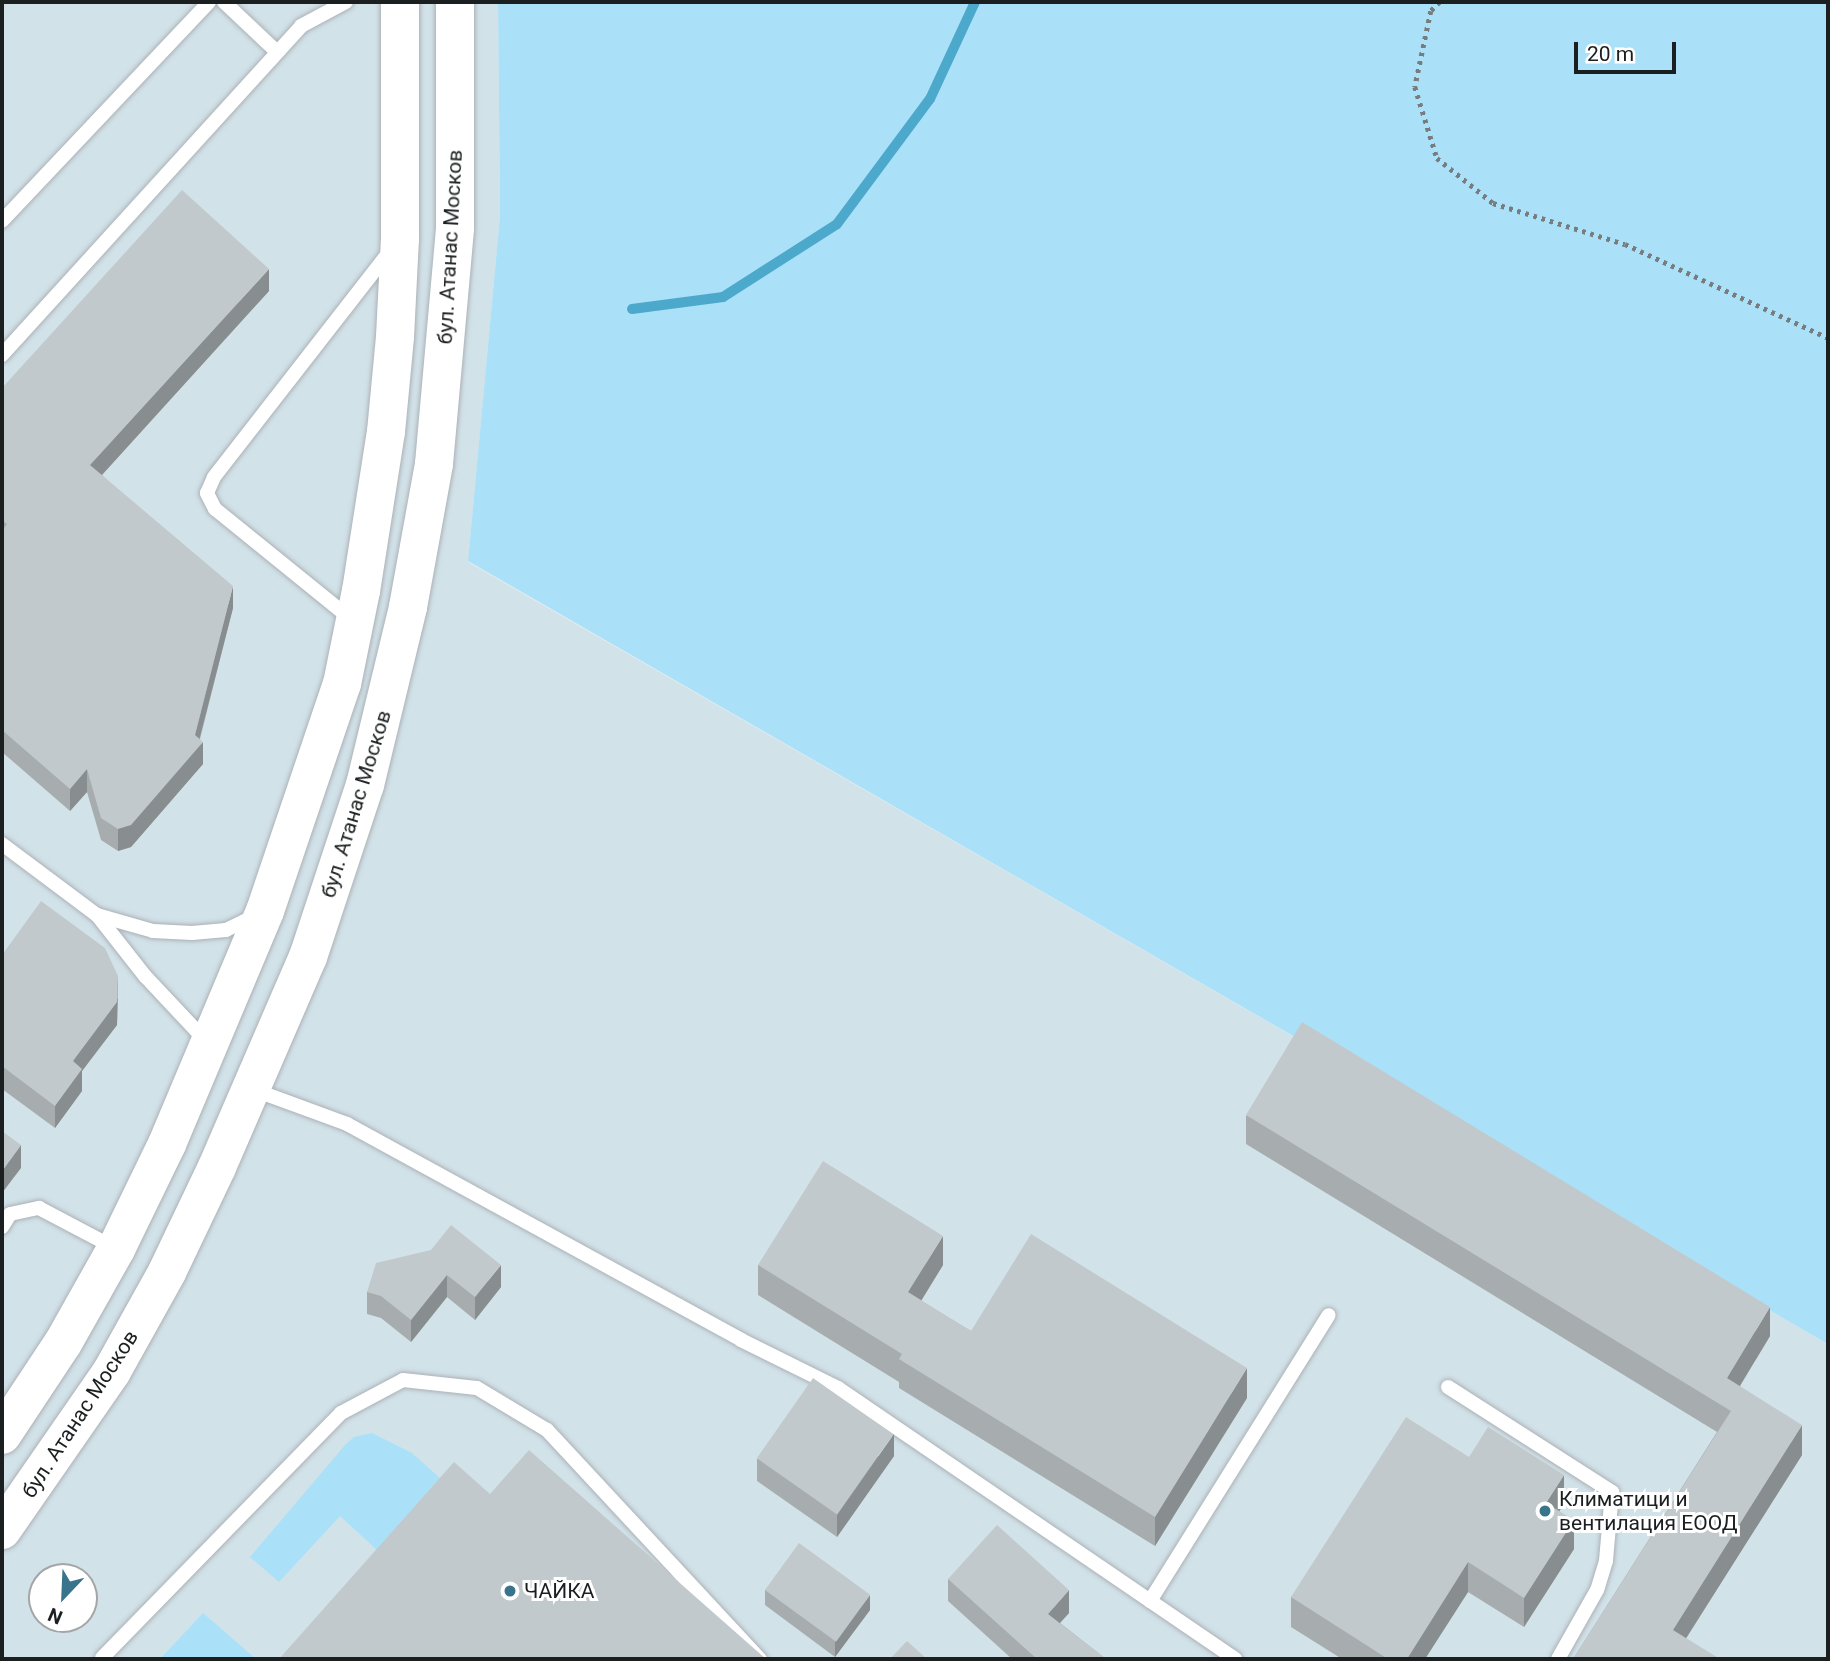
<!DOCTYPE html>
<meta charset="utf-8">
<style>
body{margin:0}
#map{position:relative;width:1830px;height:1661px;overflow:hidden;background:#e6eef1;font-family:Roboto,sans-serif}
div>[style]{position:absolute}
.built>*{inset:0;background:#d2e2e9}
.green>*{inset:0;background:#abe1f8}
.stream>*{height:10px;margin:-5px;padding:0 5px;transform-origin:5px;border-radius:5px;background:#4da9cb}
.path>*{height:4.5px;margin-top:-2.25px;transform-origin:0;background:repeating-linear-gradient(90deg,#777d7e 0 3.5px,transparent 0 8.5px)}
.roads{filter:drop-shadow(0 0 2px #abb2b6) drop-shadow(0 0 2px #abb2b6)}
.lane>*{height:14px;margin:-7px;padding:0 7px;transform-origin:7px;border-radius:7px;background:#fff}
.secondary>*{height:38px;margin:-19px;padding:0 19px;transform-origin:19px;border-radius:19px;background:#fff}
.wall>*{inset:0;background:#a7adaf}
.shaded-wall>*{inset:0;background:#888d8f}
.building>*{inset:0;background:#c2c9cc;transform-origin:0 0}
.dots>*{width:19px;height:19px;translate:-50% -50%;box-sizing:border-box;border:4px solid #fff;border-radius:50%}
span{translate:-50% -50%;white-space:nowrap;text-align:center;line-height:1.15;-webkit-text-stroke:6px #fff;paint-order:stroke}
.street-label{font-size:21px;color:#1c1f20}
.poi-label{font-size:21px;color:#1c1f20}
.left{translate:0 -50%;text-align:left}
.frame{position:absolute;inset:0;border:4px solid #1c1f20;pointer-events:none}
.north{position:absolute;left:28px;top:1563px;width:70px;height:70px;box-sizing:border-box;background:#fff;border:2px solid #a4a5a6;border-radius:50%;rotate:203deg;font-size:19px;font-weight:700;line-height:28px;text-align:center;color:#1c1f20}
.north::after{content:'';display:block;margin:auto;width:24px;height:32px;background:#38758c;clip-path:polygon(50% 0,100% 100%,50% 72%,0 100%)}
.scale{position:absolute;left:1574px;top:42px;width:102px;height:32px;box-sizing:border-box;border:4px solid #1c1f20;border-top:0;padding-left:9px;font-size:21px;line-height:24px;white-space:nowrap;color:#1c1f20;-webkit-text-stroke:5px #fff;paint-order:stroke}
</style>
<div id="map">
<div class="built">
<i style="clip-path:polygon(evenodd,2px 2px,498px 2px,500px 216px,468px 562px,1828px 1344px,1828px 1659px,2px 1659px,2px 2px,42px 1577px,84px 1577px,84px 1619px,42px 1619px,42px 1577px)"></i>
</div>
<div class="green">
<i style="clip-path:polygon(498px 2px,1828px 2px,1828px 1344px,468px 561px,500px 216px)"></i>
<i style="clip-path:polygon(372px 1433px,412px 1453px,440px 1478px,377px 1550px,340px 1516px,279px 1582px,250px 1557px,345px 1445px,354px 1437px)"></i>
<i style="clip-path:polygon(203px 1613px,256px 1659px,160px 1659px)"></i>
</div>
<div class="stream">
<i style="left:632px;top:309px;width:92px;rotate:-7.5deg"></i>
<i style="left:723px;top:297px;width:135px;rotate:-32.6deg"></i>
<i style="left:837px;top:224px;width:156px;rotate:-53.4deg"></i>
<i style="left:930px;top:99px;width:107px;rotate:-65.1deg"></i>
</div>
<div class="path">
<i style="left:1440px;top:2px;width:13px;rotate:135deg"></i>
<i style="left:1431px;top:11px;width:78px;rotate:101.9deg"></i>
<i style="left:1415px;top:87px;width:74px;rotate:72.8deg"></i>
<i style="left:1437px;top:158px;width:72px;rotate:38.8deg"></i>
<i style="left:1493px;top:203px;width:138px;rotate:17.3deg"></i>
<i style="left:1625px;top:244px;width:224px;rotate:24.8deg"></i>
</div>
<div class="roads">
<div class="lane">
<i style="left:224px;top:2px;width:73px;rotate:43.3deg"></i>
<i style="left:2px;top:221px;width:301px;rotate:-46.6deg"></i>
<i style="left:2px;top:355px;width:445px;rotate:-47.7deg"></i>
<i style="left:301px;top:26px;width:51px;rotate:-28.1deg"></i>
<i style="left:351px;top:619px;width:175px;rotate:-141deg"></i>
<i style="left:215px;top:509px;width:18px;rotate:-117deg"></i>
<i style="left:207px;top:493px;width:17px;rotate:-66deg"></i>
<i style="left:214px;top:477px;width:288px;rotate:-52.1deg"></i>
<i style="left:2px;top:844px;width:119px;rotate:36.8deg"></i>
<i style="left:97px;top:915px;width:78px;rotate:51.8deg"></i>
<i style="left:145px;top:976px;width:89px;rotate:46.8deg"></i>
<i style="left:97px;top:915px;width:58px;rotate:15.9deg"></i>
<i style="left:153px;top:931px;width:39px;rotate:3deg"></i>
<i style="left:192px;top:933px;width:34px;rotate:-5deg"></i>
<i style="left:226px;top:930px;width:32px;rotate:-26deg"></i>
<i style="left:252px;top:1089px;width:101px;rotate:20.2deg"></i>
<i style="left:347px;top:1124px;width:449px;rotate:28.7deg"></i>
<i style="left:741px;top:1340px;width:108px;rotate:26.3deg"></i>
<i style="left:838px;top:1388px;width:481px;rotate:34.3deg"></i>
<i style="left:2px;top:1227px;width:15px;rotate:-58deg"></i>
<i style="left:10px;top:1214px;width:30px;rotate:-12deg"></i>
<i style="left:39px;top:1208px;width:86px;rotate:27.8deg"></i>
<i style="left:1448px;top:1387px;width:195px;rotate:32.6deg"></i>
<i style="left:1612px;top:1492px;width:69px;rotate:95deg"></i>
<i style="left:1606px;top:1561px;width:30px;rotate:107deg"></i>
<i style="left:1597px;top:1590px;width:79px;rotate:119.5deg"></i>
<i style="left:1150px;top:1601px;width:337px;rotate:-58deg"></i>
<i style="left:102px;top:1658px;width:342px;rotate:-45.7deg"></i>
<i style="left:341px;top:1413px;width:70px;rotate:-28deg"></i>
<i style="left:403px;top:1380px;width:74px;rotate:6.2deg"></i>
<i style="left:477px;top:1388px;width:82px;rotate:31deg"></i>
<i style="left:547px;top:1430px;width:313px;rotate:47.1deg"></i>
</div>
<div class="secondary">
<i style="left:2px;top:1435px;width:110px;rotate:-56.5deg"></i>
<i style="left:63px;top:1343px;width:108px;rotate:-60.6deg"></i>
<i style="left:116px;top:1249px;width:117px;rotate:-64.1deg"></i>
<i style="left:167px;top:1144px;width:253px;rotate:-67.2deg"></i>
<i style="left:265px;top:911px;width:240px;rotate:-71.3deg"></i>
<i style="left:342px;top:684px;width:95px;rotate:-78.5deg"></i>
<i style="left:361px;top:591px;width:161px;rotate:-81.1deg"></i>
<i style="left:386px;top:432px;width:95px;rotate:-84.6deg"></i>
<i style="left:395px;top:337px;width:98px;rotate:-87.1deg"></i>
<i style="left:400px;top:239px;width:237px;rotate:-90deg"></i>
<i style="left:2px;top:1530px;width:193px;rotate:-55.3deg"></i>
<i style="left:112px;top:1371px;width:113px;rotate:-60.9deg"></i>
<i style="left:167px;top:1272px;width:116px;rotate:-64.5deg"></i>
<i style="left:217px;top:1167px;width:229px;rotate:-66.6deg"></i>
<i style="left:308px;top:957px;width:181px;rotate:-71.7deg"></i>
<i style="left:365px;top:785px;width:183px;rotate:-76.4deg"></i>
<i style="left:408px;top:607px;width:145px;rotate:-79.7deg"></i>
<i style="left:434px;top:464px;width:237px;rotate:-84.9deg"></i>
<i style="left:455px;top:228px;width:226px;rotate:-90deg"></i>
</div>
</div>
<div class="wall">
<i style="clip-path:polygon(269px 291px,102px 475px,233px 608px,200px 739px,203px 764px,131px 847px,118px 851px,101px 840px,87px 792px,70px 811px,2px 752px,2px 388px)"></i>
<i style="clip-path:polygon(2px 955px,118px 999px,117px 1025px,82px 1071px,82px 1091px,55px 1128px,2px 1089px)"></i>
<i style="clip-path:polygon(1246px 1115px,1770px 1336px,1740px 1386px,1802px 1455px,1686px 1638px,1573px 1659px,1717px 1432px,1246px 1144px)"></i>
<i style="clip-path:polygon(431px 1250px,501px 1287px,475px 1320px,447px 1297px,411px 1342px,381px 1318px,367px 1314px,367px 1292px)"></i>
<i style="clip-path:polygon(758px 1265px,943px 1265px,921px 1301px,971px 1331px,1247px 1398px,1155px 1546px,899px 1388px,899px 1382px,758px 1295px)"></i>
<i style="clip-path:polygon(894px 1456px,837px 1537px,757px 1481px,757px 1459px)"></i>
<i style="clip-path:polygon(1564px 1504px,1559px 1511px,1574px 1549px,1524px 1627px,1468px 1592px,1425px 1659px,1342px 1659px,1291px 1627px,1291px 1597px)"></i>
<i style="clip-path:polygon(948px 1579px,1069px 1613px,1060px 1623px,1106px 1659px,1012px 1659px,948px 1601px)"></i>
<i style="clip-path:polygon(765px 1590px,870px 1610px,835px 1657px,765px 1605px)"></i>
</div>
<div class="shaded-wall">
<i style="clip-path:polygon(269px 269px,269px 291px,90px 488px,90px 465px)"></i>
<i style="clip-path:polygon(233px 586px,233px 608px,197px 748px,203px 742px,203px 764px,131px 847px,118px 851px,118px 829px,195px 735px)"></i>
<i style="clip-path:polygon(87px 769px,87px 792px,70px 811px,70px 789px)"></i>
<i style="clip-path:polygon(118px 976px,117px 1025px,82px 1071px,82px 1091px,55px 1128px,55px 1106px,73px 1061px)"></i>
<i style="clip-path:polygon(21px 1145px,21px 1168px,2px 1193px,2px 1171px)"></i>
<i style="clip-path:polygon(943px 1236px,943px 1265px,908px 1322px,908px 1292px)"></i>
<i style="clip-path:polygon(501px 1265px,501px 1287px,475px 1320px,475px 1297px)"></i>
<i style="clip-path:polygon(447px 1275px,447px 1297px,411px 1342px,411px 1320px)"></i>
<i style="clip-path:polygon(1770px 1307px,1770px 1336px,1727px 1407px,1727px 1378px)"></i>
<i style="clip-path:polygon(1247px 1368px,1247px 1398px,1155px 1546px,1155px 1517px)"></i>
<i style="clip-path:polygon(1802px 1425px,1802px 1455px,1673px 1659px,1673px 1630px)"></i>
<i style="clip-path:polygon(894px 1434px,894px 1456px,837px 1537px,837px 1515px)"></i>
<i style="clip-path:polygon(1564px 1475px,1564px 1504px,1546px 1532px,1546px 1503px)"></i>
<i style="clip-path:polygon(1574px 1520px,1574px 1549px,1524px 1627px,1524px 1598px)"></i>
<i style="clip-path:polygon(1468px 1562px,1468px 1592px,1425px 1659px,1407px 1659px)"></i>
<i style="clip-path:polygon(1069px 1590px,1069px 1613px,1048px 1636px,1048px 1614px)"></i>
<i style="clip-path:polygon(870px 1595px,870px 1610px,835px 1657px,835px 1641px)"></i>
</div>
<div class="building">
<i style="clip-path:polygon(182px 190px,269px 269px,90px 465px,233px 586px,195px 735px,203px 742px,131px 825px,118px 829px,101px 818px,87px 769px,70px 789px,2px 730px,2px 531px,7px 524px,2px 520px,2px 388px)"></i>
<i style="clip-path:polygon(41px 901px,105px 948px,118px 976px,117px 1002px,73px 1061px,82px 1069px,55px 1106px,2px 1066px,2px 955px)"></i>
<i style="clip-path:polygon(1302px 1022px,1770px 1307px,1727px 1378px,1802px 1425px,1673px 1630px,1720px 1659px,1573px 1659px,1731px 1411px,1246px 1115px)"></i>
<i style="clip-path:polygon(2px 1131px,21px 1145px,2px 1171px)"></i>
<i style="clip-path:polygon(823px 1161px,943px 1236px,908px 1292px,971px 1331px,1031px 1234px,1247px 1368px,1155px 1517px,899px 1359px,902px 1354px,758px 1265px)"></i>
<i style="clip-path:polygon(451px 1225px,501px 1265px,475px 1297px,447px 1275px,411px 1320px,381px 1296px,367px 1292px,376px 1263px,431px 1250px)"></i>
<i style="left:813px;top:1378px;width:98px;height:98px;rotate:35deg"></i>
<i style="clip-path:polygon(1406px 1417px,1469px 1457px,1488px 1427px,1564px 1475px,1546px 1503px,1574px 1520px,1524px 1598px,1468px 1562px,1407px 1659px,1388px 1659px,1291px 1597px)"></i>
<i style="clip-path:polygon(529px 1450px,766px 1659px,279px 1659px,454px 1462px,490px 1494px)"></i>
<i style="clip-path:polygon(997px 1525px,1069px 1590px,1048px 1614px,1106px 1659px,1037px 1659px,948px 1579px)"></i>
<i style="left:799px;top:1543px;width:88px;height:58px;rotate:36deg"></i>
<i style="clip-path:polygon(907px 1641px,927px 1659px,890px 1659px)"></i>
</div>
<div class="dots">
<i style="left:1545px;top:1511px;background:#38758c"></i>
<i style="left:510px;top:1591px;background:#38758c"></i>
</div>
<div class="street-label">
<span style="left:450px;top:247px;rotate:-87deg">бул. Атанас Москов</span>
<span style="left:356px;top:804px;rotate:-73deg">бул. Атанас Москов</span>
<span style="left:80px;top:1414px;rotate:-57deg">бул. Атанас Москов</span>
</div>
<div class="poi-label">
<span class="left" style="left:1559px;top:1511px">Климатици и<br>вентилация ЕООД</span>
<span class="left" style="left:524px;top:1591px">ЧАЙКА</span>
</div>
<div class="frame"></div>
<div class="north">N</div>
<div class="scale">20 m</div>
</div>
